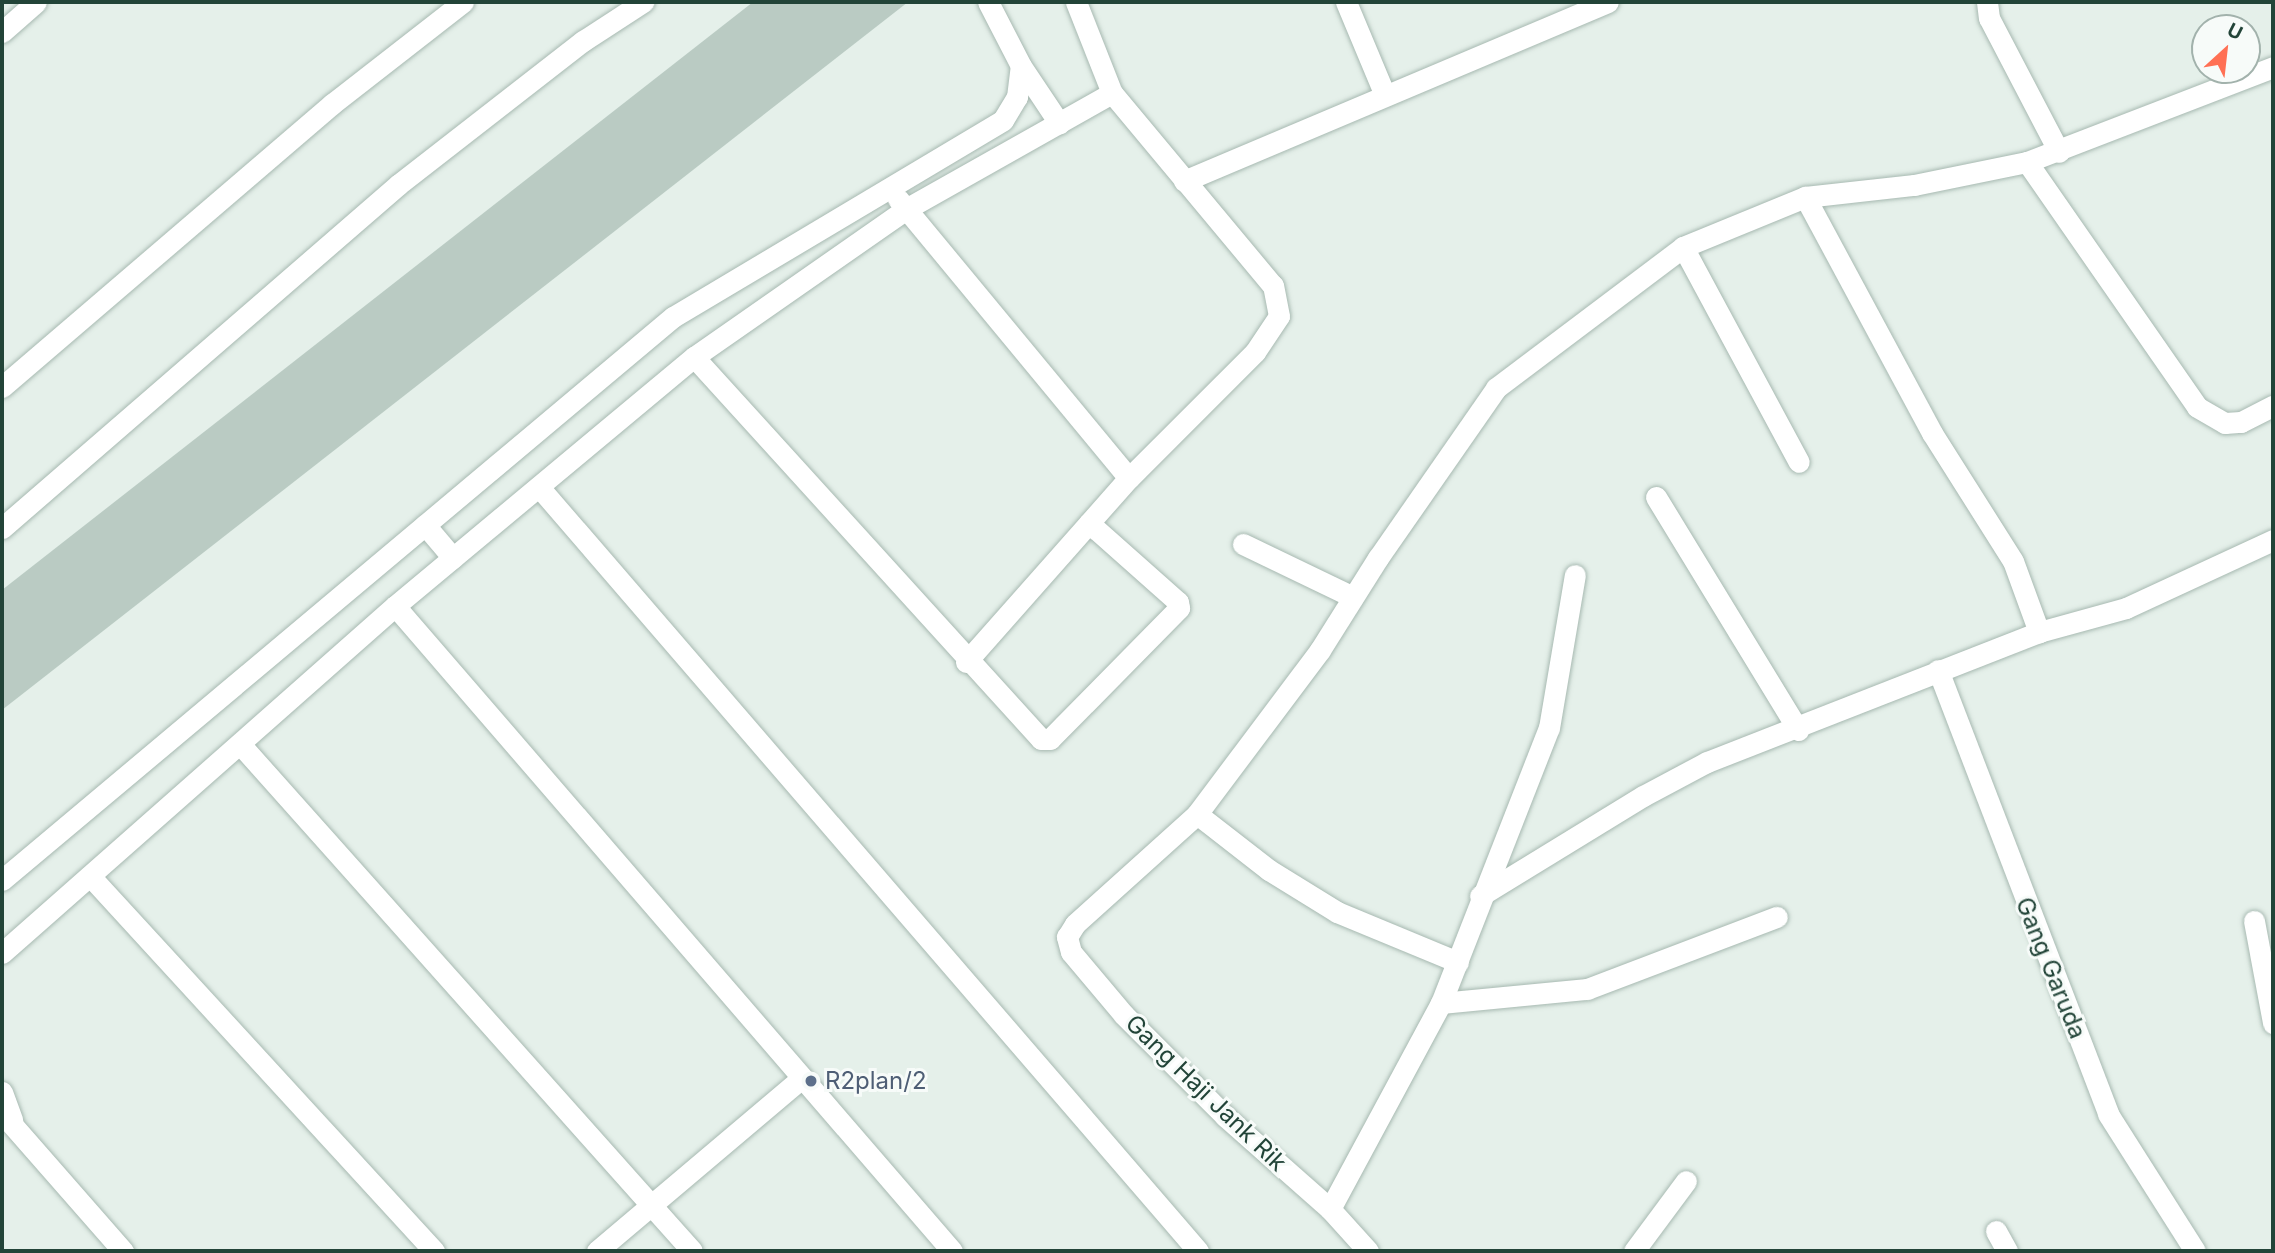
<!DOCTYPE html>
<style>
body{margin:0}
#map{position:relative;width:2275px;height:1253px;overflow:hidden;background:#e5f0ea;font-family:Inter,sans-serif}
div>[style]{position:absolute}
.building>*{inset:0;background:#bacbc3}
.roads{filter:drop-shadow(0 0 2px #a7b9b1) drop-shadow(0 0 2px #a7b9b1)}
.minor>*{height:21px;margin:-10.5px;padding:0 10.5px;transform-origin:10.5px;border-radius:10.5px;background:#fff}
.dots>*{width:19px;height:19px;translate:-50% -50%;box-sizing:border-box;border:4px solid #f7fbf9;border-radius:50%}
span{translate:-50% -50%;white-space:nowrap;text-align:center;line-height:1.15;-webkit-text-stroke:6px #f7fbf9;paint-order:stroke}
.street-label{font-size:24px;color:#224438}
.service-label{font-size:24px;color:#4e5e75}
.left{translate:0 -50%;text-align:left}
.frame{position:absolute;inset:0;border:4px solid #224438;pointer-events:none}
.north{position:absolute;left:2191px;top:14px;width:70px;height:70px;box-sizing:border-box;background:#f7fbf9;border:2px solid #a2b2ac;border-radius:50%;rotate:27deg;font-size:19px;font-weight:700;line-height:28px;text-align:center;color:#224438}
.north::after{content:'';display:block;margin:auto;width:24px;height:32px;background:#ff7054;clip-path:polygon(50% 0,100% 100%,50% 72%,0 100%)}
</style>
<div id="map">
<div class="building">
<i style="clip-path:polygon(753px 2px,908px 2px,2px 710px,2px 590px)"></i>
</div>
<div class="roads">
<div class="minor">
<i style="left:988px;top:2px;width:72px;rotate:62.7deg"></i>
<i style="left:1021px;top:66px;width:69px;rotate:56.3deg"></i>
<i style="left:1346px;top:2px;width:99px;rotate:67.3deg"></i>
<i style="left:1987px;top:2px;width:16px;rotate:83deg"></i>
<i style="left:1989px;top:18px;width:151px;rotate:62.4deg"></i>
<i style="left:2px;top:32px;width:45px;rotate:-41.4deg"></i>
<i style="left:2027px;top:162px;width:298px;rotate:55.2deg"></i>
<i style="left:2197px;top:407px;width:32px;rotate:30deg"></i>
<i style="left:2225px;top:423px;width:16px;rotate:-4deg"></i>
<i style="left:2241px;top:422px;width:36px;rotate:-27deg"></i>
<i style="left:1184px;top:181px;width:460px;rotate:-22.9deg"></i>
<i style="left:1805px;top:197px;width:110px;rotate:-6.3deg"></i>
<i style="left:1914px;top:185px;width:115px;rotate:-11.5deg"></i>
<i style="left:2027px;top:162px;width:264px;rotate:-21.1deg"></i>
<i style="left:898px;top:199px;width:362px;rotate:50.4deg"></i>
<i style="left:1683px;top:247px;width:244px;rotate:61.7deg"></i>
<i style="left:694px;top:357px;width:516px;rotate:47.75deg"></i>
<i style="left:1041px;top:739px;width:9px"></i>
<i style="left:1050px;top:739px;width:184px;rotate:-45.4deg"></i>
<i style="left:1179px;top:608px;width:6px;rotate:-99deg"></i>
<i style="left:1178px;top:602px;width:119px;rotate:-138.4deg"></i>
<i style="left:2px;top:387px;width:435px;rotate:-40.6deg"></i>
<i style="left:332px;top:104px;width:166px;rotate:-37.9deg"></i>
<i style="left:539px;top:487px;width:1009px;rotate:49.22deg"></i>
<i style="left:1656px;top:497px;width:273px;rotate:58.6deg"></i>
<i style="left:425px;top:525px;width:43px;rotate:49.7deg"></i>
<i style="left:2px;top:528px;width:525px;rotate:-40.91deg"></i>
<i style="left:399px;top:184px;width:233px;rotate:-37.9deg"></i>
<i style="left:583px;top:41px;width:72px;rotate:-33deg"></i>
<i style="left:1243px;top:544px;width:122px;rotate:25.7deg"></i>
<i style="left:395px;top:606px;width:852px;rotate:49.19deg"></i>
<i style="left:2039px;top:632px;width:90px;rotate:-15.4deg"></i>
<i style="left:2126px;top:608px;width:162px;rotate:-24.8deg"></i>
<i style="left:966px;top:662px;width:246px;rotate:-48.5deg"></i>
<i style="left:1129px;top:478px;width:178px;rotate:-45deg"></i>
<i style="left:1255px;top:352px;width:43px;rotate:-56.3deg"></i>
<i style="left:1279px;top:316px;width:31px;rotate:-101deg"></i>
<i style="left:1273px;top:286px;width:251px;rotate:-129.8deg"></i>
<i style="left:1112px;top:93px;width:98px;rotate:-111.6deg"></i>
<i style="left:1938px;top:670px;width:475px;rotate:69deg"></i>
<i style="left:2108px;top:1114px;width:162px;rotate:57.6deg"></i>
<i style="left:240px;top:744px;width:679px;rotate:48.28deg"></i>
<i style="left:1197px;top:814px;width:91px;rotate:37.9deg"></i>
<i style="left:1269px;top:870px;width:80px;rotate:31.7deg"></i>
<i style="left:1337px;top:912px;width:131px;rotate:22.5deg"></i>
<i style="left:90px;top:876px;width:509px;rotate:47.47deg"></i>
<i style="left:2px;top:880px;width:876px;rotate:-40deg"></i>
<i style="left:673px;top:317px;width:384px;rotate:-30.8deg"></i>
<i style="left:1003px;top:120px;width:27px;rotate:-59deg"></i>
<i style="left:1017px;top:97px;width:31px;rotate:-83deg"></i>
<i style="left:2254px;top:921px;width:104px;rotate:79.4deg"></i>
<i style="left:2px;top:953px;width:524px;rotate:-41.44deg"></i>
<i style="left:395px;top:606px;width:389px;rotate:-39.8deg"></i>
<i style="left:694px;top:357px;width:259px;rotate:-34.9deg"></i>
<i style="left:906px;top:209px;width:236px;rotate:-29.4deg"></i>
<i style="left:1441px;top:1003px;width:147px;rotate:-5.5deg"></i>
<i style="left:1587px;top:989px;width:203px;rotate:-20.8deg"></i>
<i style="left:2px;top:1092px;width:30px;rotate:70deg"></i>
<i style="left:2px;top:1113px;width:184px;rotate:48.8deg"></i>
<i style="left:1330px;top:1209px;width:234px;rotate:-61.7deg"></i>
<i style="left:1441px;top:1003px;width:295px;rotate:-68.6deg"></i>
<i style="left:1549px;top:728px;width:155px;rotate:-80.4deg"></i>
<i style="left:1996px;top:1231px;width:23px;rotate:61deg"></i>
<i style="left:597px;top:1251px;width:268px;rotate:-40.2deg"></i>
<i style="left:1368px;top:1251px;width:57px;rotate:-132.1deg"></i>
<i style="left:1330px;top:1209px;width:140px;rotate:-138.5deg"></i>
<i style="left:1225px;top:1116px;width:143px;rotate:-135deg"></i>
<i style="left:1124px;top:1015px;width:82px;rotate:-130.1deg"></i>
<i style="left:1071px;top:952px;width:16px;rotate:-105deg"></i>
<i style="left:1067px;top:937px;width:15px;rotate:-58deg"></i>
<i style="left:1075px;top:924px;width:164px;rotate:-42deg"></i>
<i style="left:1197px;top:814px;width:205px;rotate:-53.1deg"></i>
<i style="left:1320px;top:650px;width:109px;rotate:-57.8deg"></i>
<i style="left:1378px;top:558px;width:207px;rotate:-55.2deg"></i>
<i style="left:1496px;top:388px;width:234px;rotate:-37deg"></i>
<i style="left:1683px;top:247px;width:132px;rotate:-22.3deg"></i>
<i style="left:1805px;top:197px;width:268px;rotate:61.7deg"></i>
<i style="left:1932px;top:433px;width:151px;rotate:57.7deg"></i>
<i style="left:2013px;top:561px;width:76px;rotate:69.9deg"></i>
<i style="left:2039px;top:632px;width:357px;rotate:158.6deg"></i>
<i style="left:1707px;top:762px;width:72px;rotate:152deg"></i>
<i style="left:1643px;top:796px;width:191px;rotate:148.5deg"></i>
<i style="left:1634px;top:1251px;width:87px;rotate:-53.4deg"></i>
</div>
</div>
<div class="dots">
<i style="left:811px;top:1081px;background:#5c6f8a"></i>
</div>
<div class="street-label">
<span style="left:2051px;top:968px;rotate:68deg">Gang Garuda</span>
<span style="left:1206px;top:1093px;rotate:44deg">Gang Haji Jank Rik</span>
</div>
<div class="service-label">
<span class="left" style="left:825px;top:1081px">R2plan/2</span>
</div>
<div class="frame"></div>
<div class="north">U</div>
</div>
